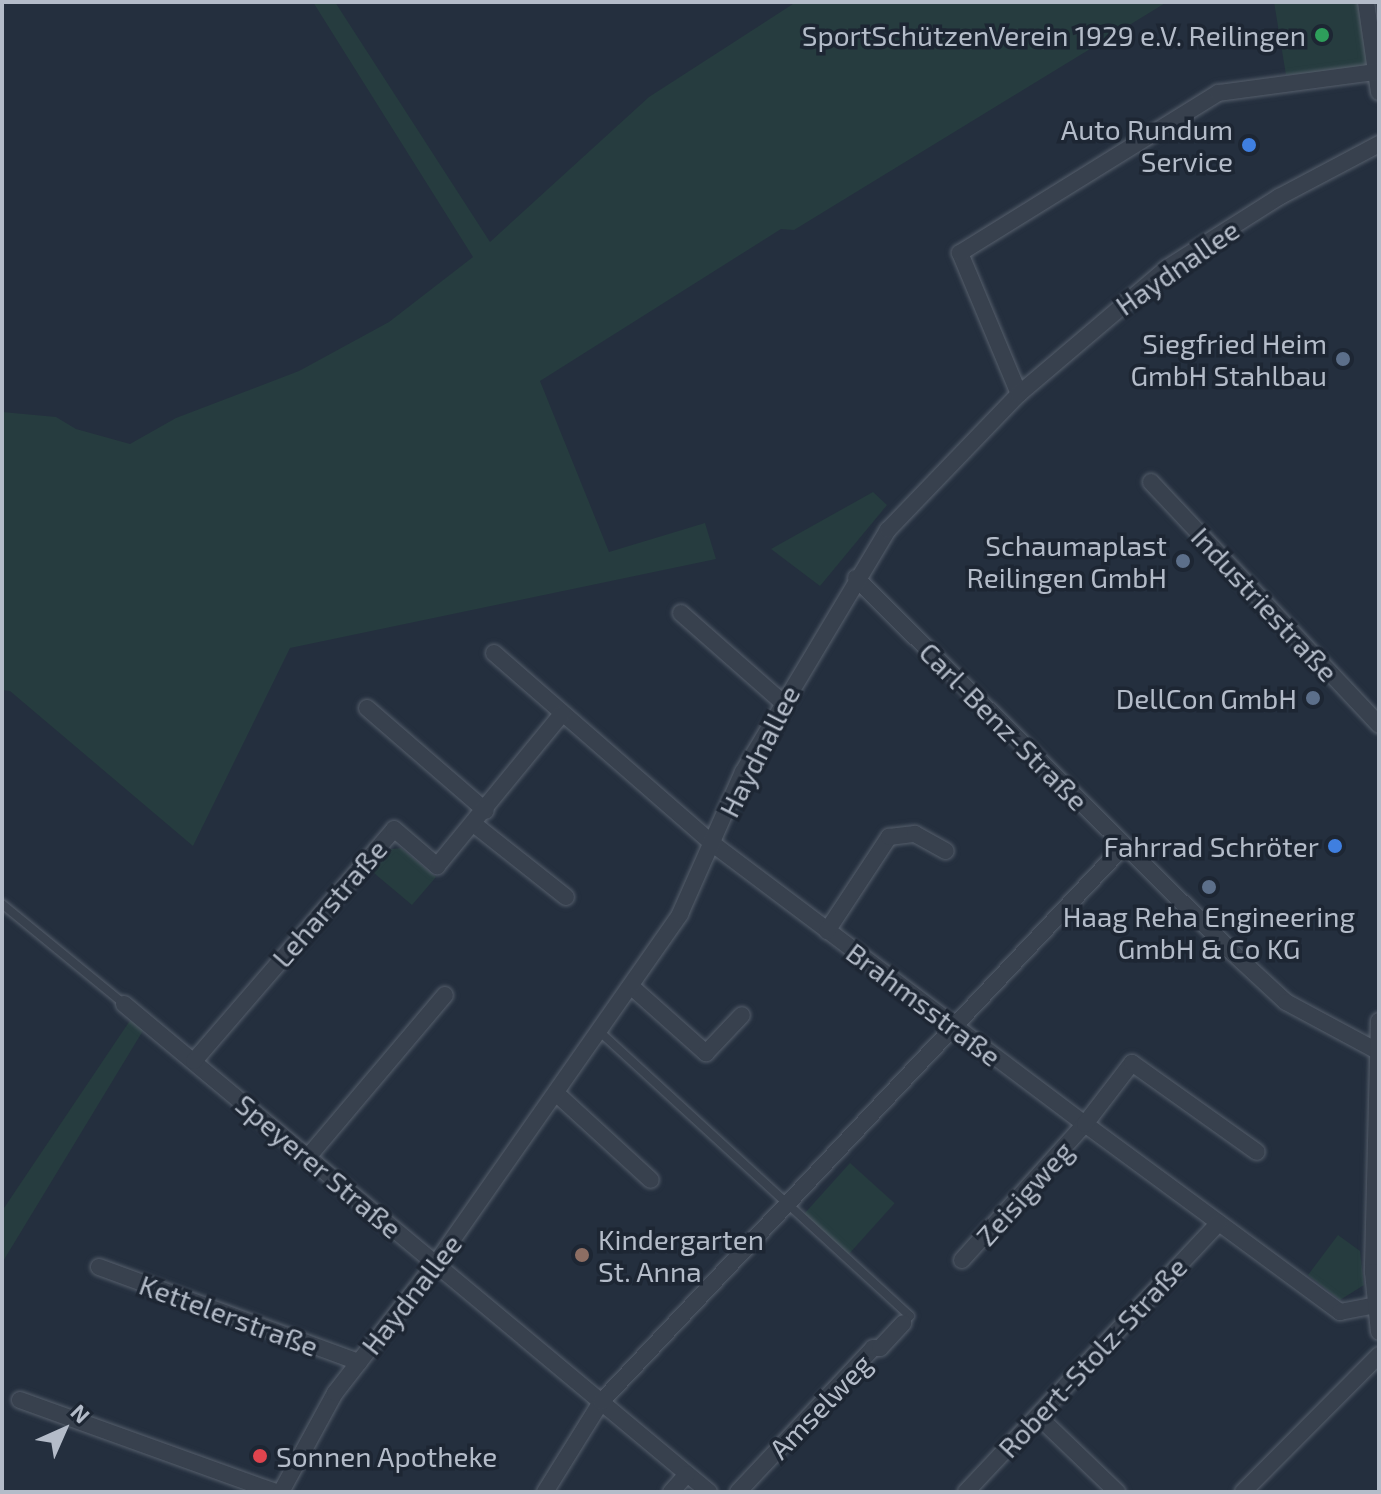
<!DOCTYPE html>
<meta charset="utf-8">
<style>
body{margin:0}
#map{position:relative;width:1381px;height:1494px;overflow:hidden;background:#242f3e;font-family:"Exo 2",sans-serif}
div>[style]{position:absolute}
.green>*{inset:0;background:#263c3f;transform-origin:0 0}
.roads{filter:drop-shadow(0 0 2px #565f6c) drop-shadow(0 0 2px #565f6c)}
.lane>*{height:8px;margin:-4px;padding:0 4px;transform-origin:4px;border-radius:4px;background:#38414e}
.street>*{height:16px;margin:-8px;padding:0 8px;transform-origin:8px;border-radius:8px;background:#38414e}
.dots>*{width:22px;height:22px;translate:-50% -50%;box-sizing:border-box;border:4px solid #1d2633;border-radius:50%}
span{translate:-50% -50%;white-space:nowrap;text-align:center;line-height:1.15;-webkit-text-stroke:7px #1d2633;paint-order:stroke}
.poi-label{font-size:28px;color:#b4bcc9}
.right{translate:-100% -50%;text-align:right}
.left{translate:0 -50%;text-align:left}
.street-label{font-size:28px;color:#b4bcc9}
.frame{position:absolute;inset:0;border:4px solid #b4bcc9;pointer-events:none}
.north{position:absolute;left:24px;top:1390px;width:80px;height:80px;-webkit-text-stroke:6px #1d2633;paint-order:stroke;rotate:45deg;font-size:22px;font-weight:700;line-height:32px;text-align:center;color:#b4bcc9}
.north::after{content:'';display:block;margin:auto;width:28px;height:36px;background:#b4bcc9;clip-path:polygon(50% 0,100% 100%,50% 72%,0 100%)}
</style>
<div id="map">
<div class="green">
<i style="clip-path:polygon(313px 2px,335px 2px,490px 242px,649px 97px,796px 2px,1167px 2px,794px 230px,781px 229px,540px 381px,609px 552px,705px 523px,716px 559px,290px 648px,193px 846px,10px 691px,2px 690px,2px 412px,56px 417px,76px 429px,130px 444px,176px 418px,299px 371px,389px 322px,473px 257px)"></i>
<i style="clip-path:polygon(1274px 2px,1359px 2px,1370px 68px,1286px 75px)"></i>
<i style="clip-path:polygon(873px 492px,887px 505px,820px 586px,771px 549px)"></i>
<i style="clip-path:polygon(401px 848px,436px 877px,412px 905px,368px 868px,382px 850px)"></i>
<i style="clip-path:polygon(131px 1019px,144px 1029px,2px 1263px,2px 1211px)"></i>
<i style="left:850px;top:1163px;width:60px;height:71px;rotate:42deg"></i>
<i style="clip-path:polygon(1338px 1235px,1360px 1251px,1364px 1285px,1340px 1300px,1308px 1275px)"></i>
</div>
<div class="roads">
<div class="lane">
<i style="left:2px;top:904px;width:158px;rotate:39.3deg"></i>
<i style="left:600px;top:1032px;width:420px;rotate:42.5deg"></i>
<i style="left:910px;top:1316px;width:10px;rotate:135deg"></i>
</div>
<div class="street">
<i style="left:1366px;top:2px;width:91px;rotate:81.8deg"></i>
<i style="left:1019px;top:394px;width:153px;rotate:-112.7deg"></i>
<i style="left:960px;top:253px;width:304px;rotate:-31.8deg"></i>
<i style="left:1218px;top:93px;width:159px;rotate:-7.6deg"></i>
<i style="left:1151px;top:482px;width:333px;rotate:46.8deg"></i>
<i style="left:856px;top:578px;width:532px;rotate:44.85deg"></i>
<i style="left:1233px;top:953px;width:72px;rotate:42.8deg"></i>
<i style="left:1286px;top:1002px;width:103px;rotate:28.3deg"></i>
<i style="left:681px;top:613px;width:135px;rotate:41.4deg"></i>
<i style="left:494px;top:653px;width:291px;rotate:41.1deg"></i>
<i style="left:713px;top:844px;width:466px;rotate:37deg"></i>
<i style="left:1085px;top:1124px;width:317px;rotate:36.4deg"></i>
<i style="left:1340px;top:1312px;width:38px;rotate:-11deg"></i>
<i style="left:367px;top:708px;width:157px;rotate:40.9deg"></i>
<i style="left:475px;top:825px;width:116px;rotate:38.4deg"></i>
<i style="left:827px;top:931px;width:113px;rotate:-56.6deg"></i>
<i style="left:889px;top:837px;width:26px;rotate:-7deg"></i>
<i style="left:915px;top:834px;width:35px;rotate:29deg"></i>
<i style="left:633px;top:988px;width:98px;rotate:41.7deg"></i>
<i style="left:706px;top:1053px;width:52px;rotate:-46.5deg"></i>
<i style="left:124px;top:1004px;width:762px;rotate:39.83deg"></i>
<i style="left:1379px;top:1021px;width:251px;rotate:91.4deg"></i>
<i style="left:1373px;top:1272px;width:60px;rotate:84.3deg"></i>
<i style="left:194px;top:1061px;width:306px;rotate:-49.2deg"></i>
<i style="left:394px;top:829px;width:57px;rotate:40.7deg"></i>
<i style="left:437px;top:866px;width:197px;rotate:-50.6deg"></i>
<i style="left:557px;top:1094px;width:127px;rotate:42.5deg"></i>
<i style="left:308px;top:1157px;width:212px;rotate:-49.8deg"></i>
<i style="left:962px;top:1260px;width:183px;rotate:-47.9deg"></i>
<i style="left:1085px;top:1124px;width:77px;rotate:-52.4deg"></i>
<i style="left:1132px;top:1063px;width:153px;rotate:35.5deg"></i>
<i style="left:99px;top:1267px;width:277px;rotate:20.1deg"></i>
<i style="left:20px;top:1400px;width:272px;rotate:19.8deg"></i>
<i style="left:1038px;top:1416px;width:110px;rotate:43.9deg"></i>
<i style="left:281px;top:1492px;width:113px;rotate:-61.4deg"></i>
<i style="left:335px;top:1393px;width:165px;rotate:-52.2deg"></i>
<i style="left:436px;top:1263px;width:426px;rotate:-55deg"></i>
<i style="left:680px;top:914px;width:155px;rotate:-66.1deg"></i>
<i style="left:743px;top:772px;width:282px;rotate:-59.1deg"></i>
<i style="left:888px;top:530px;width:189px;rotate:-46.1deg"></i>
<i style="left:1019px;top:394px;width:194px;rotate:-40.4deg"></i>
<i style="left:1167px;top:268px;width:133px;rotate:-32.4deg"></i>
<i style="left:1279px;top:197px;width:113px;rotate:-27.9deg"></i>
<i style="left:545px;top:1492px;width:106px;rotate:-58.1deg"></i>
<i style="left:601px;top:1402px;width:762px;rotate:-46.76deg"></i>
<i style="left:671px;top:1492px;width:24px;rotate:-48deg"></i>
<i style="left:738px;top:1492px;width:197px;rotate:-46.8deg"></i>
<i style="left:873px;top:1348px;width:7px"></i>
<i style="left:880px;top:1348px;width:34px;rotate:-47deg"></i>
<i style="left:966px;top:1492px;width:369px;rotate:-46.8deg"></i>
<i style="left:1243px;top:1492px;width:193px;rotate:-45.2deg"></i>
</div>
</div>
<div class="dots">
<i style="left:1322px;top:35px;background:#2e9e5b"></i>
<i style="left:1249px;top:145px;background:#3f7fe0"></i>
<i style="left:1343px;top:359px;background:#5c6f8a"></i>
<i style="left:1183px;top:561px;background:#5c6f8a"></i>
<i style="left:1313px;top:698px;background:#5c6f8a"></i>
<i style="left:1335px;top:846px;background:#3f7fe0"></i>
<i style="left:1209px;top:887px;background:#5c6f8a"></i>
<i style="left:582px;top:1255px;background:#8d6e63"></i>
<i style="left:260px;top:1456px;background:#e0444e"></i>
</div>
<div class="poi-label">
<span class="right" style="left:1306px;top:35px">SportSchützenVerein 1929 e.V. Reilingen</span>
<span class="right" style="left:1233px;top:145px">Auto Rundum<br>Service</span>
<span class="right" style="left:1327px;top:359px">Siegfried Heim<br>GmbH Stahlbau</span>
<span class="right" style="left:1167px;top:561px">Schaumaplast<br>Reilingen GmbH</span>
<span class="right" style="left:1297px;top:698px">DellCon GmbH</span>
<span class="right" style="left:1319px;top:846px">Fahrrad Schröter</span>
<span style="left:1209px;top:932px">Haag Reha Engineering<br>GmbH &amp; Co KG</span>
<span class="left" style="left:598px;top:1255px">Kindergarten<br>St. Anna</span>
<span class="left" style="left:276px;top:1456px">Sonnen Apotheke</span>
</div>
<div class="street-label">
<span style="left:1177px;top:267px;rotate:-35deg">Haydnallee</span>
<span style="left:1265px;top:604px;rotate:47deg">Industriestraße</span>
<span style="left:1004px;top:726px;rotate:45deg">Carl-Benz-Straße</span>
<span style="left:759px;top:751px;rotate:-63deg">Haydnallee</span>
<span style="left:329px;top:903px;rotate:-49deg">Leharstraße</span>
<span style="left:924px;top:1004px;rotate:37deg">Brahmsstraße</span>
<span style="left:319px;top:1166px;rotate:40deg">Speyerer Straße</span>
<span style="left:1024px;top:1193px;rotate:-48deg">Zeisigweg</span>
<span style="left:411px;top:1294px;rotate:-52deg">Haydnallee</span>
<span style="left:229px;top:1315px;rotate:20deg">Kettelerstraße</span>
<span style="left:1092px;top:1357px;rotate:-47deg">Robert-Stolz-Straße</span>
<span style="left:820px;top:1406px;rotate:-46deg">Amselweg</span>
</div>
<div class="frame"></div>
<div class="north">N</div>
</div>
